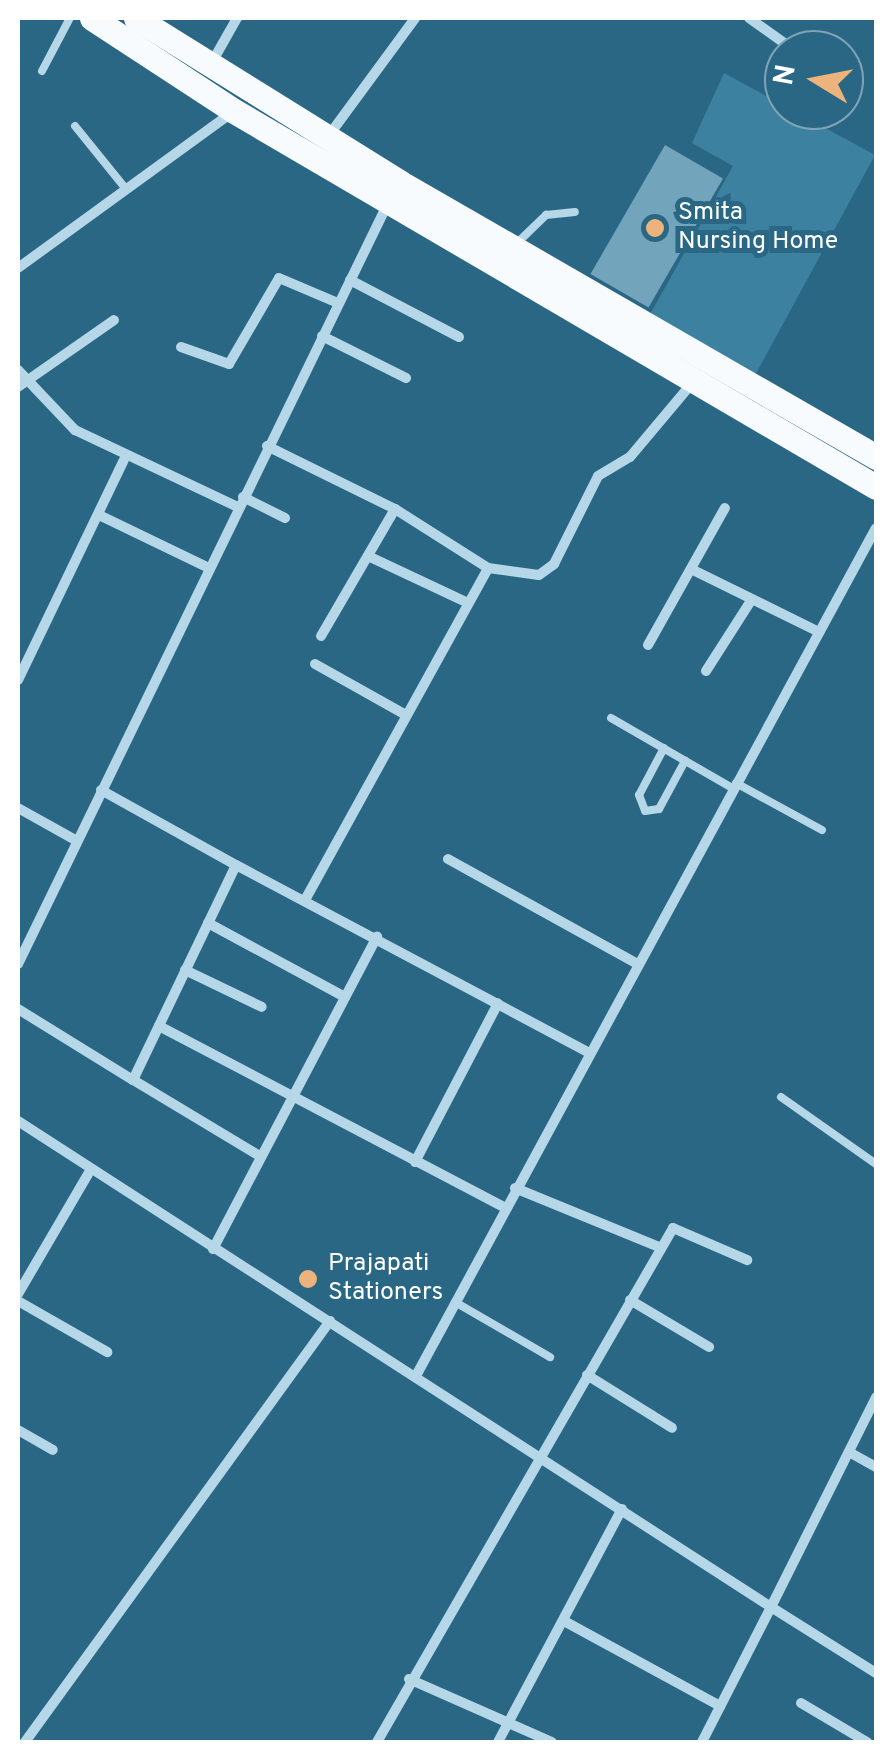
<!DOCTYPE html>
<style>
body{margin:0}
#map{position:relative;width:894px;height:1760px;overflow:hidden;background:#2a6785;font-family:Overpass,sans-serif}
div>[style]{position:absolute}
.green>*{inset:0;background:#3c81a0}
.building>*{inset:0;background:#72a4bb;transform-origin:0 0}
.service>*{height:8px;margin:-4px;padding:0 4px;transform-origin:4px;border-radius:4px;background:#b5d7e7}
.minor>*{height:10px;margin:-5px;padding:0 5px;transform-origin:5px;border-radius:5px;background:#b5d7e7}
.primary>*{height:25px;margin:-12.5px;padding:0 12.5px;transform-origin:12.5px;border-radius:12.5px;background:#f7fbfe}
.dots>*{width:28px;height:28px;translate:-50% -50%;box-sizing:border-box;border:5px solid #2a6785;border-radius:50%}
span{translate:-50% -50%;white-space:nowrap;text-align:center;line-height:1.15;-webkit-text-stroke:10px #2a6785;paint-order:stroke}
.poi-label{font-size:25px;color:#fff}
.left{translate:0 -50%;text-align:left}
.frame{position:absolute;inset:0;border:20px solid #fff;pointer-events:none}
.north{position:absolute;left:764px;top:30px;width:100px;height:100px;box-sizing:border-box;background:#2a6785;border:2px solid #7fa4b6;border-radius:50%;rotate:280deg;font-size:28px;font-weight:700;line-height:40px;text-align:center;color:#fff}
.north::after{content:'';display:block;margin:auto;width:35px;height:45px;background:#edb37d;clip-path:polygon(50% 0,100% 100%,50% 72%,0 100%)}
</style>
<div id="map">
<div class="green">
<i style="clip-path:polygon(724px 73px,875px 155px,753px 379px,648px 318px,733px 166px,692px 143px)"></i>
</div>
<div class="building">
<i style="left:665px;top:145px;width:67px;height:149px;rotate:30deg"></i>
</div>
<div class="service">
<i style="left:42px;top:71px;width:60px;rotate:-62.2deg"></i>
<i style="left:75px;top:126px;width:81px;rotate:51deg"></i>
<i style="left:516px;top:244px;width:42px;rotate:-44deg"></i>
<i style="left:546px;top:215px;width:29px;rotate:-6deg"></i>
<i style="left:611px;top:718px;width:140px;rotate:30deg"></i>
<i style="left:664px;top:748px;width:53px;rotate:118deg"></i>
<i style="left:639px;top:795px;width:17px;rotate:69deg"></i>
<i style="left:645px;top:811px;width:14px;rotate:-8deg"></i>
<i style="left:659px;top:809px;width:55px;rotate:-61.6deg"></i>
<i style="left:736px;top:783px;width:98px;rotate:28.7deg"></i>
<i style="left:781px;top:1097px;width:116px;rotate:35.2deg"></i>
<i style="left:455px;top:1302px;width:110px;rotate:30.1deg"></i>
</div>
<div class="minor">
<i style="left:749px;top:18px;width:55px;rotate:35.4deg"></i>
<i style="left:211px;top:64px;width:53px;rotate:-60.5deg"></i>
<i style="left:327px;top:138px;width:149px;rotate:-53.7deg"></i>
<i style="left:18px;top:268px;width:263px;rotate:-36deg"></i>
<i style="left:350px;top:280px;width:123px;rotate:27.6deg"></i>
<i style="left:322px;top:336px;width:94px;rotate:26.6deg"></i>
<i style="left:181px;top:347px;width:51px;rotate:19.5deg"></i>
<i style="left:229px;top:364px;width:99px;rotate:-59.8deg"></i>
<i style="left:279px;top:278px;width:64px;rotate:23deg"></i>
<i style="left:18px;top:370px;width:83px;rotate:46.5deg"></i>
<i style="left:75px;top:430px;width:180px;rotate:25.3deg"></i>
<i style="left:18px;top:387px;width:117px;rotate:-34.9deg"></i>
<i style="left:267px;top:446px;width:143px;rotate:26.2deg"></i>
<i style="left:395px;top:509px;width:147px;rotate:120.2deg"></i>
<i style="left:243px;top:497px;width:47px;rotate:26.6deg"></i>
<i style="left:99px;top:515px;width:122px;rotate:25.7deg"></i>
<i style="left:368px;top:556px;width:110px;rotate:25.2deg"></i>
<i style="left:488px;top:568px;width:51px;rotate:7.8deg"></i>
<i style="left:539px;top:575px;width:19px;rotate:-36deg"></i>
<i style="left:554px;top:564px;width:98px;rotate:-63.4deg"></i>
<i style="left:598px;top:476px;width:37px;rotate:-31deg"></i>
<i style="left:630px;top:457px;width:97px;rotate:-50deg"></i>
<i style="left:691px;top:569px;width:143px;rotate:26.2deg"></i>
<i style="left:648px;top:645px;width:157px;rotate:-60.7deg"></i>
<i style="left:315px;top:664px;width:102px;rotate:29.3deg"></i>
<i style="left:706px;top:671px;width:85px;rotate:-57.4deg"></i>
<i style="left:18px;top:680px;width:244px;rotate:-64.3deg"></i>
<i style="left:101px;top:790px;width:154px;rotate:29.1deg"></i>
<i style="left:18px;top:808px;width:68px;rotate:29.2deg"></i>
<i style="left:448px;top:859px;width:215px;rotate:29deg"></i>
<i style="left:305px;top:900px;width:379px;rotate:-61.1deg"></i>
<i style="left:488px;top:568px;width:110px;rotate:-147.6deg"></i>
<i style="left:208px;top:923px;width:153px;rotate:28.4deg"></i>
<i style="left:18px;top:964px;width:848px;rotate:-64.07deg"></i>
<i style="left:185px;top:970px;width:85px;rotate:25.7deg"></i>
<i style="left:18px;top:1009px;width:135px;rotate:31.7deg"></i>
<i style="left:159px;top:1026px;width:391px;rotate:27.7deg"></i>
<i style="left:18px;top:1121px;width:896px;rotate:32.84deg"></i>
<i style="left:771px;top:1607px;width:235px;rotate:-63.4deg"></i>
<i style="left:258px;top:1155px;width:146px;rotate:-149deg"></i>
<i style="left:133px;top:1080px;width:238px;rotate:-64.4deg"></i>
<i style="left:236px;top:865px;width:398px;rotate:28deg"></i>
<i style="left:415px;top:1162px;width:179px;rotate:-62.4deg"></i>
<i style="left:515px;top:1188px;width:158px;rotate:22.3deg"></i>
<i style="left:213px;top:1249px;width:353px;rotate:-62.3deg"></i>
<i style="left:18px;top:1294px;width:145px;rotate:-59.7deg"></i>
<i style="left:630px;top:1300px;width:92px;rotate:30.7deg"></i>
<i style="left:18px;top:1301px;width:103px;rotate:29.8deg"></i>
<i style="left:417px;top:1374px;width:962px;rotate:-61.52deg"></i>
<i style="left:587px;top:1375px;width:100px;rotate:31.9deg"></i>
<i style="left:18px;top:1430px;width:40px;rotate:29.7deg"></i>
<i style="left:849px;top:1452px;width:31px;rotate:29deg"></i>
<i style="left:564px;top:1621px;width:178px;rotate:28.6deg"></i>
<i style="left:409px;top:1679px;width:156px;rotate:23.8deg"></i>
<i style="left:801px;top:1703px;width:77px;rotate:30.6deg"></i>
<i style="left:25px;top:1742px;width:520px;rotate:-54.08deg"></i>
<i style="left:377px;top:1742px;width:593px;rotate:-60.06deg"></i>
<i style="left:673px;top:1228px;width:81px;rotate:23.4deg"></i>
<i style="left:498px;top:1742px;width:264px;rotate:-62deg"></i>
<i style="left:702px;top:1742px;width:152px;rotate:-62.9deg"></i>
<i style="left:771px;top:1607px;width:124px;rotate:32.2deg"></i>
</div>
<div class="primary">
<i style="left:92px;top:18px;width:170px;rotate:33.2deg"></i>
<i style="left:234px;top:111px;width:744px;rotate:30.36deg"></i>
<i style="left:136px;top:18px;width:310px;rotate:31.9deg"></i>
<i style="left:399px;top:182px;width:551px;rotate:29.96deg"></i>
</div>
<div class="dots">
<i style="left:655px;top:228px;background:#edb37d"></i>
<i style="left:308px;top:1279px;background:#edb37d"></i>
</div>
<div class="poi-label">
<span class="left" style="left:678px;top:228px">Smita<br>Nursing Home</span>
<span class="left" style="left:328px;top:1279px">Prajapati<br>Stationers</span>
</div>
<div class="frame"></div>
<div class="north">N</div>
</div>
